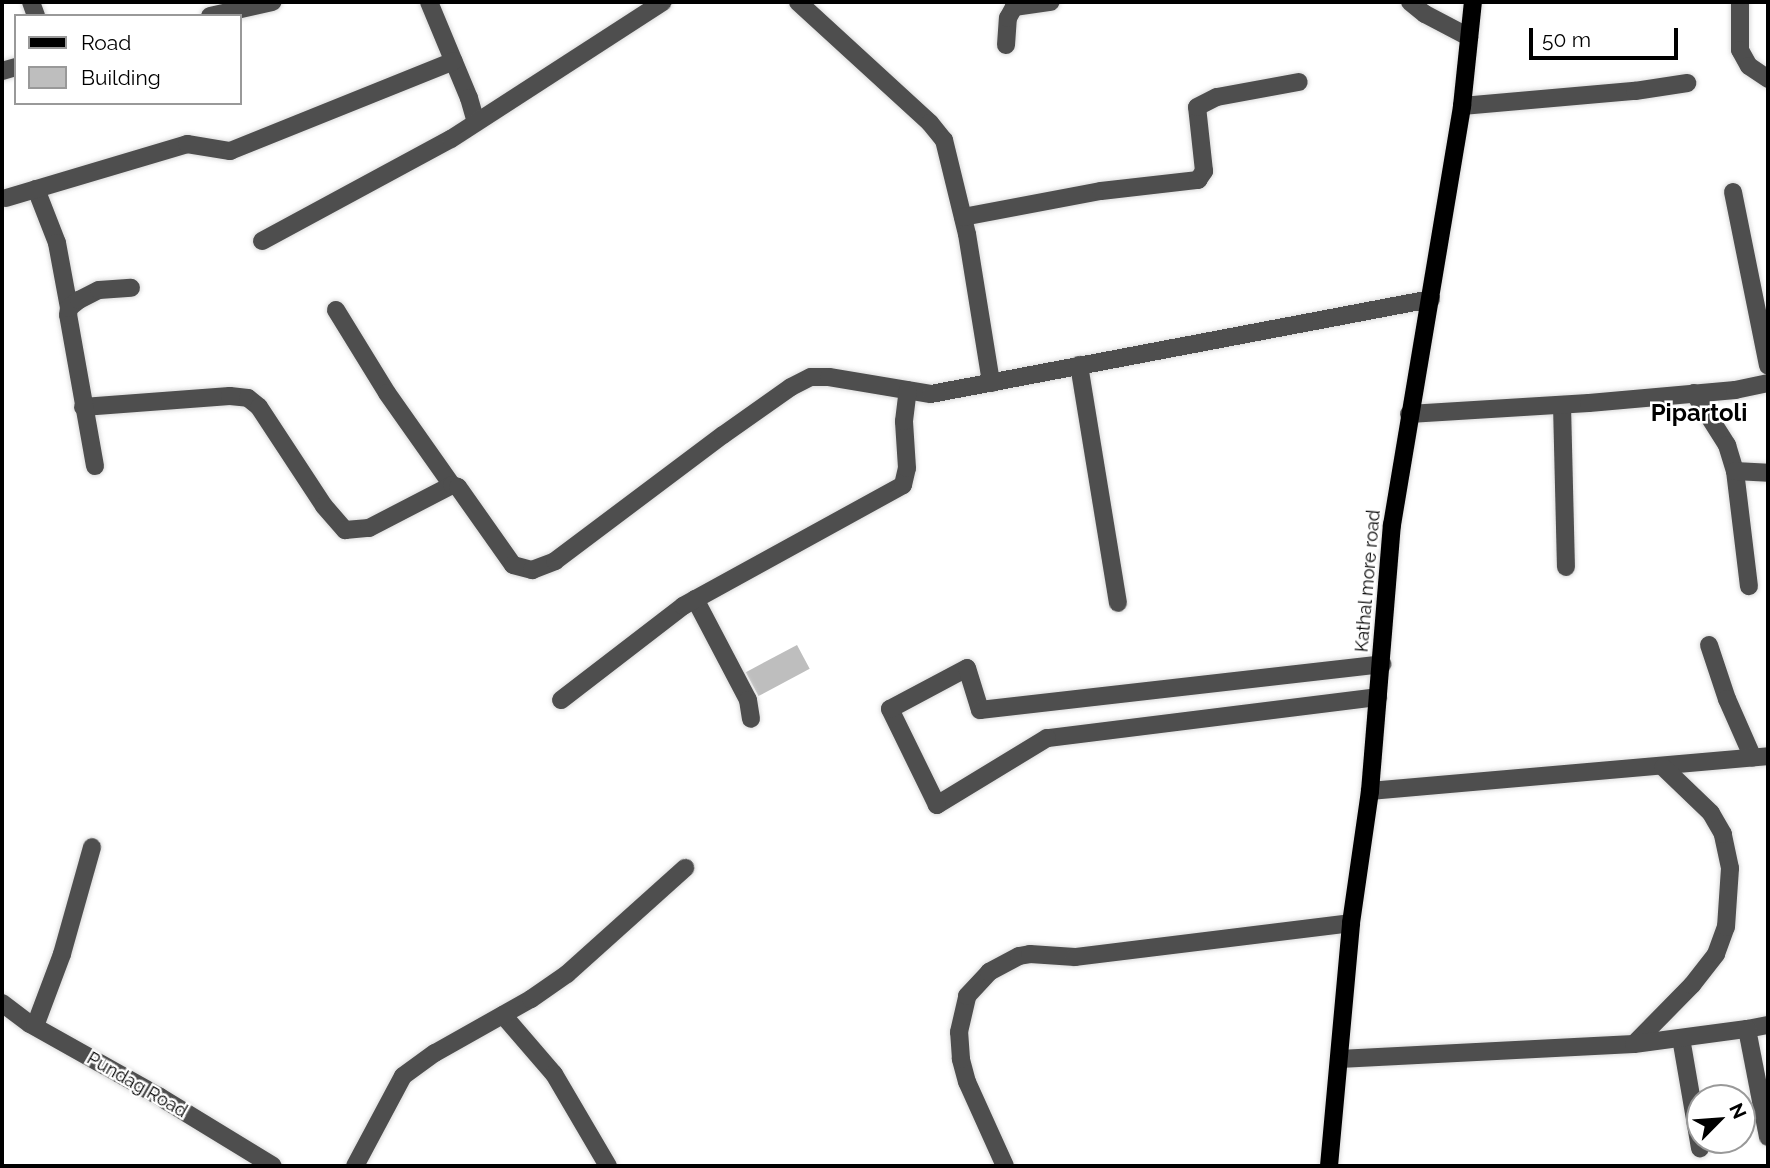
<!DOCTYPE html>
<style>
body{margin:0}
#map{position:relative;width:1770px;height:1168px;overflow:hidden;background:#fff;font-family:Raleway,sans-serif}
div>[style]{position:absolute}
.building>*{inset:0;background:#bebebe;transform-origin:0 0}
.roads{filter:drop-shadow(0 0 2px #dbdbdb) drop-shadow(0 0 2px #dbdbdb)}
.minor>*{height:18px;margin:-9px;padding:0 9px;transform-origin:9px;border-radius:9px;background:#4e4e4e}
.major>*{height:18px;margin:-9px;padding:0 9px;transform-origin:9px;border-radius:9px;background:#000}
span{translate:-50% -50%;white-space:nowrap;text-align:center;line-height:1.15;-webkit-text-stroke:5px #fff;paint-order:stroke}
.street-label{font-size:18px;color:#000}
.district-label{font-size:24px;color:#000;font-weight:700}
.frame{position:absolute;inset:0;border:4px solid #000;pointer-events:none}
.legend{position:absolute;left:14px;top:14px;width:228px;height:91px;box-sizing:border-box;background:#fff;border:2px solid #999;margin:0;padding:9px 12px;list-style:none;font-size:21px;color:#000}
.legend li{display:flex;align-items:center;gap:14px;height:35px}
.legend b{width:35px;border:2px solid #999}
.north{position:absolute;left:1686px;top:1084px;width:70px;height:70px;box-sizing:border-box;background:#fff;border:2px solid #999;border-radius:50%;rotate:65deg;font-size:19px;font-weight:700;line-height:28px;text-align:center;color:#000}
.north::after{content:'';display:block;margin:auto;width:24px;height:32px;background:#000;clip-path:polygon(50% 0,100% 100%,50% 72%,0 100%)}
.scale{position:absolute;left:1529px;top:28px;width:149px;height:32px;box-sizing:border-box;border:4px solid #000;border-top:0;padding-left:9px;font-size:21px;line-height:24px;white-space:nowrap;color:#000;-webkit-text-stroke:5px #fff;paint-order:stroke}
</style>
<div id="map">
<div class="building">
<i style="left:797px;top:645px;width:27px;height:58px;rotate:62deg"></i>
</div>
<div class="roads">
<div class="minor">
<i style="left:31px;top:2px;width:15px;rotate:70deg"></i>
<i style="left:429px;top:2px;width:104px;rotate:67.4deg"></i>
<i style="left:469px;top:98px;width:25px;rotate:74deg"></i>
<i style="left:798px;top:2px;width:179px;rotate:42.5deg"></i>
<i style="left:930px;top:123px;width:22px;rotate:51deg"></i>
<i style="left:944px;top:140px;width:97px;rotate:76.3deg"></i>
<i style="left:967px;top:234px;width:151px;rotate:80.8deg"></i>
<i style="left:1410px;top:2px;width:19px;rotate:39deg"></i>
<i style="left:1425px;top:14px;width:50px;rotate:27.6deg"></i>
<i style="left:1740px;top:2px;width:48px;rotate:90deg"></i>
<i style="left:1740px;top:50px;width:18px;rotate:61deg"></i>
<i style="left:1749px;top:66px;width:23px;rotate:34deg"></i>
<i style="left:210px;top:16px;width:64px;rotate:-12.7deg"></i>
<i style="left:1006px;top:45px;width:27px;rotate:-86deg"></i>
<i style="left:1008px;top:18px;width:13px;rotate:-61deg"></i>
<i style="left:1014px;top:7px;width:37px;rotate:-8deg"></i>
<i style="left:2px;top:71px;width:15px;rotate:-16deg"></i>
<i style="left:1462px;top:106px;width:174px;rotate:-5deg"></i>
<i style="left:1635px;top:91px;width:53px;rotate:-8.7deg"></i>
<i style="left:36px;top:189px;width:58px;rotate:68.7deg"></i>
<i style="left:57px;top:243px;width:66px;rotate:79.5deg"></i>
<i style="left:1733px;top:192px;width:177px;rotate:78.6deg"></i>
<i style="left:6px;top:198px;width:189px;rotate:-16.6deg"></i>
<i style="left:187px;top:144px;width:44px;rotate:9.2deg"></i>
<i style="left:230px;top:151px;width:241px;rotate:-21.9deg"></i>
<i style="left:963px;top:217px;width:140px;rotate:-10.7deg"></i>
<i style="left:1101px;top:191px;width:98px;rotate:-6.5deg"></i>
<i style="left:1198px;top:180px;width:11px;rotate:-56deg"></i>
<i style="left:1204px;top:171px;width:64px;rotate:-96.2deg"></i>
<i style="left:1197px;top:107px;width:22px;rotate:-27deg"></i>
<i style="left:1217px;top:97px;width:83px;rotate:-10.4deg"></i>
<i style="left:262px;top:241px;width:215px;rotate:-28.4deg"></i>
<i style="left:451px;top:139px;width:252px;rotate:-32.9deg"></i>
<i style="left:336px;top:310px;width:97px;rotate:58.4deg"></i>
<i style="left:387px;top:393px;width:113px;rotate:54.8deg"></i>
<i style="left:1079px;top:365px;width:241px;rotate:80.7deg"></i>
<i style="left:1694px;top:393px;width:62px;rotate:57.6deg"></i>
<i style="left:1727px;top:445px;width:27px;rotate:73deg"></i>
<i style="left:1735px;top:471px;width:116px;rotate:83.1deg"></i>
<i style="left:1562px;top:405px;width:162px;rotate:88.6deg"></i>
<i style="left:83px;top:407px;width:147px;rotate:-4.3deg"></i>
<i style="left:230px;top:396px;width:18px;rotate:6deg"></i>
<i style="left:248px;top:398px;width:14px;rotate:39deg"></i>
<i style="left:259px;top:407px;width:118px;rotate:56.7deg"></i>
<i style="left:324px;top:506px;width:32px;rotate:49deg"></i>
<i style="left:345px;top:530px;width:24px;rotate:-5deg"></i>
<i style="left:369px;top:528px;width:93px;rotate:-27.4deg"></i>
<i style="left:452px;top:485px;width:6px;rotate:18deg"></i>
<i style="left:458px;top:487px;width:95px;rotate:54.8deg"></i>
<i style="left:513px;top:565px;width:20px;rotate:15deg"></i>
<i style="left:532px;top:570px;width:25px;rotate:-21deg"></i>
<i style="left:555px;top:561px;width:210px;rotate:-36.9deg"></i>
<i style="left:723px;top:435px;width:83px;rotate:-35.2deg"></i>
<i style="left:791px;top:387px;width:22px;rotate:-27deg"></i>
<i style="left:811px;top:377px;width:18px"></i>
<i style="left:829px;top:377px;width:103px;rotate:9.5deg"></i>
<i style="left:931px;top:394px;width:509px;rotate:-10.76deg"></i>
<i style="left:1409px;top:414px;width:180px;rotate:-3.5deg"></i>
<i style="left:1589px;top:403px;width:147px;rotate:-5.1deg"></i>
<i style="left:1735px;top:390px;width:34px;rotate:-12deg"></i>
<i style="left:95px;top:466px;width:153px;rotate:-100.1deg"></i>
<i style="left:68px;top:315px;width:7px;rotate:-82deg"></i>
<i style="left:69px;top:308px;width:13px;rotate:-39deg"></i>
<i style="left:79px;top:300px;width:22px;rotate:-27deg"></i>
<i style="left:99px;top:290px;width:32px;rotate:-4deg"></i>
<i style="left:1735px;top:471px;width:33px;rotate:3deg"></i>
<i style="left:695px;top:599px;width:114px;rotate:62.3deg"></i>
<i style="left:748px;top:700px;width:19px;rotate:81deg"></i>
<i style="left:1709px;top:645px;width:57px;rotate:71.6deg"></i>
<i style="left:1727px;top:699px;width:64px;rotate:66.2deg"></i>
<i style="left:1378px;top:697px;width:334px;rotate:172.9deg"></i>
<i style="left:1047px;top:738px;width:129px;rotate:148.7deg"></i>
<i style="left:937px;top:805px;width:107px;rotate:-116.1deg"></i>
<i style="left:890px;top:709px;width:87px;rotate:-28deg"></i>
<i style="left:967px;top:668px;width:44px;rotate:72.8deg"></i>
<i style="left:980px;top:710px;width:405px;rotate:-6.5deg"></i>
<i style="left:561px;top:700px;width:154px;rotate:-37.6deg"></i>
<i style="left:683px;top:606px;width:251px;rotate:-28.8deg"></i>
<i style="left:903px;top:485px;width:17px;rotate:-77deg"></i>
<i style="left:907px;top:468px;width:47px;rotate:-93.7deg"></i>
<i style="left:904px;top:421px;width:31px;rotate:-83deg"></i>
<i style="left:1370px;top:791px;width:400px;rotate:-5deg"></i>
<i style="left:2px;top:1003px;width:35px;rotate:37deg"></i>
<i style="left:30px;top:1024px;width:149px;rotate:29.3deg"></i>
<i style="left:160px;top:1097px;width:132px;rotate:31.4deg"></i>
<i style="left:503px;top:1015px;width:78px;rotate:49.2deg"></i>
<i style="left:554px;top:1074px;width:107px;rotate:59.6deg"></i>
<i style="left:35px;top:1026px;width:77px;rotate:-69.4deg"></i>
<i style="left:62px;top:954px;width:111px;rotate:-74.3deg"></i>
<i style="left:1747px;top:1029px;width:21px;rotate:-11deg"></i>
<i style="left:1681px;top:1038px;width:112px;rotate:80.2deg"></i>
<i style="left:1634px;top:1044px;width:83px;rotate:-45.5deg"></i>
<i style="left:1692px;top:985px;width:39px;rotate:-52deg"></i>
<i style="left:1716px;top:954px;width:29px;rotate:-70deg"></i>
<i style="left:1726px;top:927px;width:59px;rotate:-86.1deg"></i>
<i style="left:1730px;top:868px;width:35px;rotate:-102deg"></i>
<i style="left:1723px;top:834px;width:24px;rotate:-120deg"></i>
<i style="left:1711px;top:813px;width:66px;rotate:-136.2deg"></i>
<i style="left:1339px;top:1059px;width:295px;rotate:-2.9deg"></i>
<i style="left:1634px;top:1044px;width:114px;rotate:-7.6deg"></i>
<i style="left:1747px;top:1029px;width:110px;rotate:79deg"></i>
<i style="left:355px;top:1166px;width:102px;rotate:-61.9deg"></i>
<i style="left:403px;top:1076px;width:39px;rotate:-36deg"></i>
<i style="left:435px;top:1053px;width:110px;rotate:-29.4deg"></i>
<i style="left:531px;top:999px;width:44px;rotate:-34.8deg"></i>
<i style="left:567px;top:974px;width:159px;rotate:-41.9deg"></i>
<i style="left:1005px;top:1166px;width:92px;rotate:-114.3deg"></i>
<i style="left:967px;top:1082px;width:24px;rotate:-105deg"></i>
<i style="left:961px;top:1059px;width:27px;rotate:-94deg"></i>
<i style="left:959px;top:1032px;width:37px;rotate:-77deg"></i>
<i style="left:967px;top:996px;width:33px;rotate:-47deg"></i>
<i style="left:989px;top:972px;width:34px;rotate:-28deg"></i>
<i style="left:1019px;top:956px;width:11px;rotate:-10deg"></i>
<i style="left:1030px;top:954px;width:45px;rotate:3.8deg"></i>
<i style="left:1075px;top:957px;width:278px;rotate:-7deg"></i>
</div>
<div class="major">
<i style="left:1329px;top:1166px;width:244px;rotate:-84.8deg"></i>
<i style="left:1351px;top:923px;width:133px;rotate:-81.8deg"></i>
<i style="left:1370px;top:791px;width:267px;rotate:-85.3deg"></i>
<i style="left:1392px;top:525px;width:425px;rotate:-80.5deg"></i>
<i style="left:1462px;top:106px;width:105px;rotate:-84deg"></i>
</div>
</div>
<div class="street-label">
<span style="left:1368px;top:581px;rotate:-85deg">Kathal more road</span>
<span style="left:137px;top:1085px;rotate:30deg">Pundag Road</span>
</div>
<div class="district-label">
<span style="left:1699px;top:413px">Pipartoli</span>
</div>
<div class="frame"></div>
<ul class="legend">
<li><b style="height:9px;background:#000"></b>Road</li>
<li><b style="height:19px;background:#bebebe"></b>Building</li>
</ul>
<div class="north">N</div>
<div class="scale">50 m</div>
</div>
